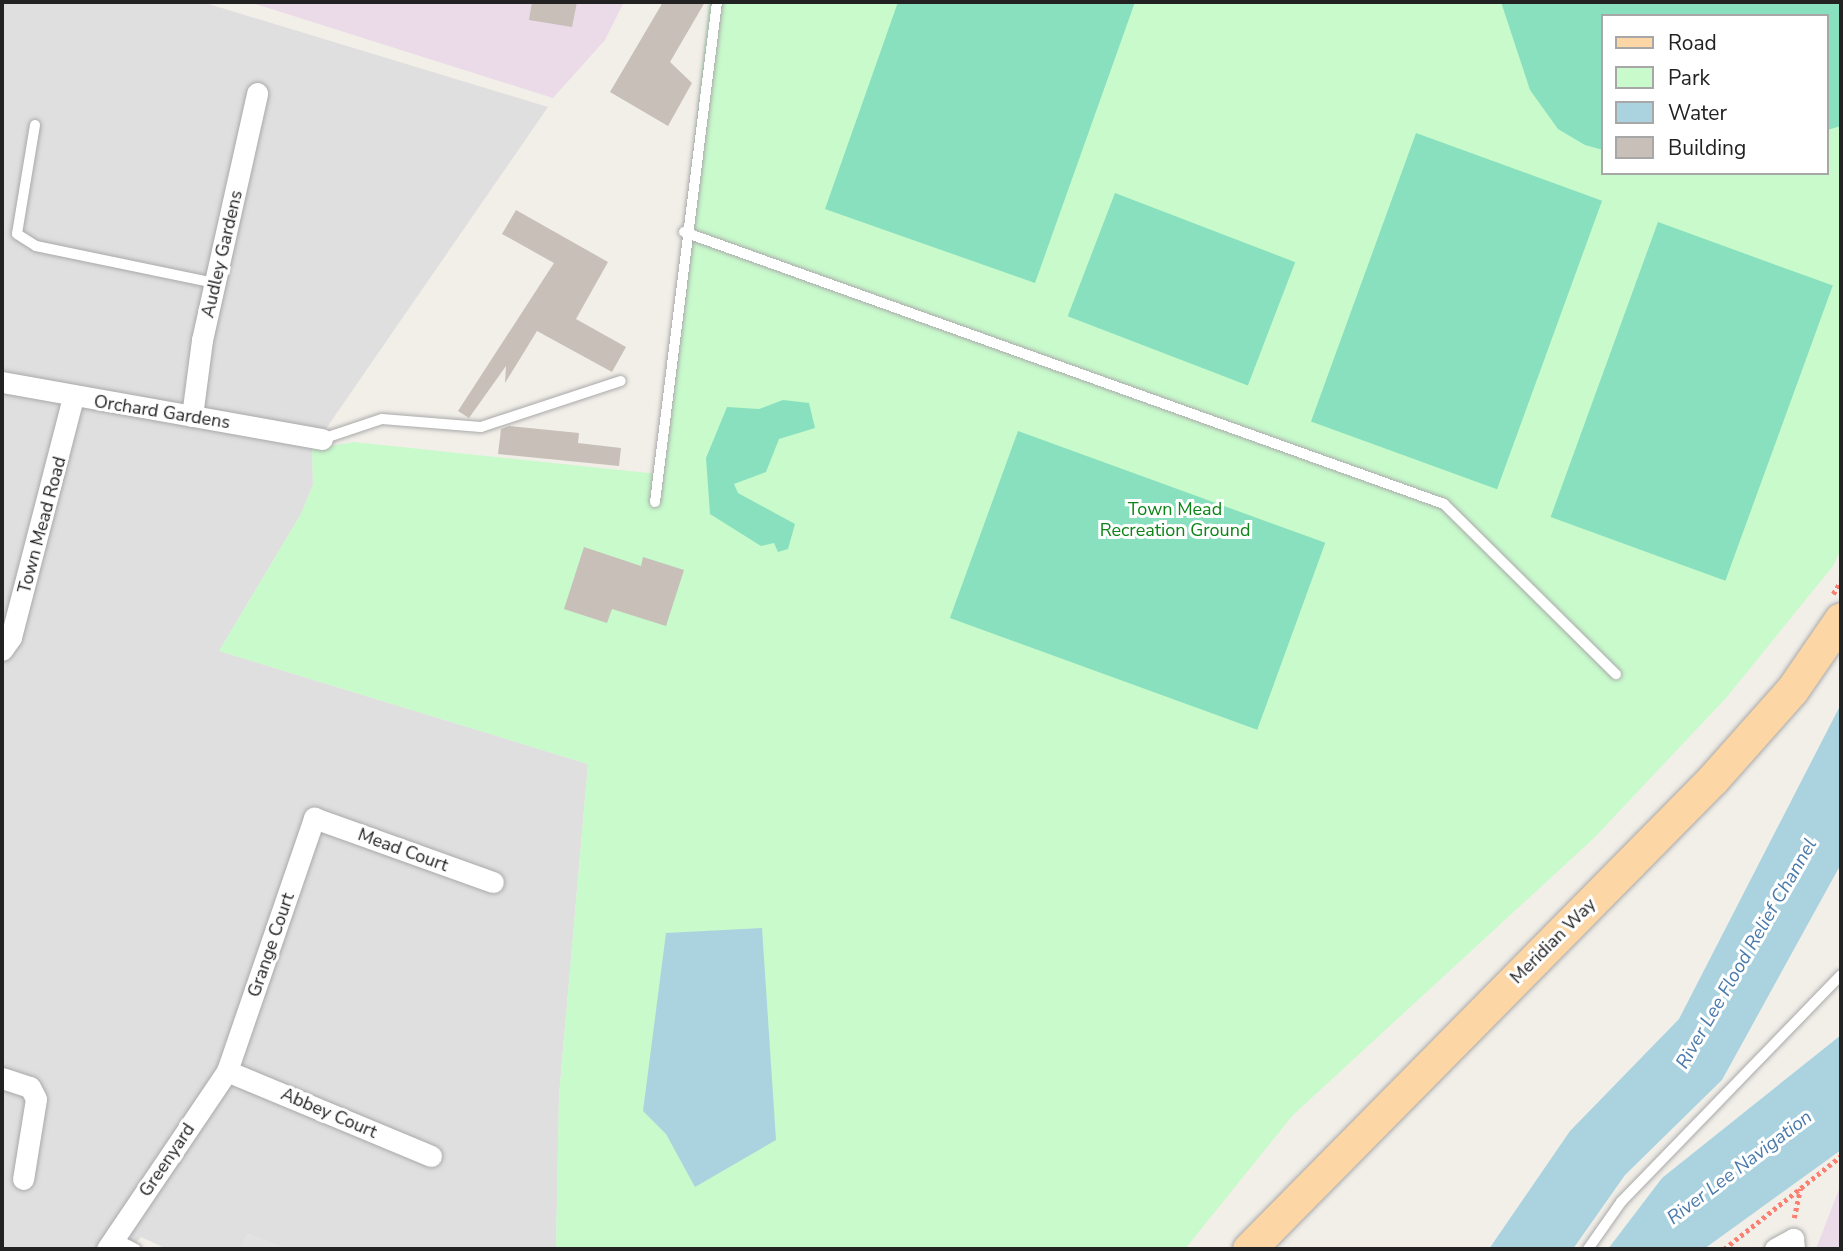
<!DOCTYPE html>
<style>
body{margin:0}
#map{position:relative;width:1843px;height:1251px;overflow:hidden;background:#f2efe9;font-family:"Nunito Sans",sans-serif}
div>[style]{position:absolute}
.residential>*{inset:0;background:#e0dfdf}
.industrial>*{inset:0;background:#ebdbe8}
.park>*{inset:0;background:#c8facc}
.pitch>*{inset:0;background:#88e0be;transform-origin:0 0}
.parking>*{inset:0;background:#e2e2e2}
.water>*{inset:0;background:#aad3df}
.building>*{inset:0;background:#c7bfb8}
.path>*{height:4.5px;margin-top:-2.25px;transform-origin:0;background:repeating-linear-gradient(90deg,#fa8072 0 3.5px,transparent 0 7px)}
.roads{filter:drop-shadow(0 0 2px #a9a9a9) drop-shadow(0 0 2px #a9a9a9)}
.service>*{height:10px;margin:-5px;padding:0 5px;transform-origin:5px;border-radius:5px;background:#fff}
.minor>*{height:21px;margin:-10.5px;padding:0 10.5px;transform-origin:10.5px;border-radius:10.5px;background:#fff}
.primary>*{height:33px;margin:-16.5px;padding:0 16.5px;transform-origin:16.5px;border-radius:16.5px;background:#fcd6a4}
span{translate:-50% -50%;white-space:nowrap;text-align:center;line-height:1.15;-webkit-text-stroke:6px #fff;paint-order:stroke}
.street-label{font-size:18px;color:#222}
.park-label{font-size:18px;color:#0c8416}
.water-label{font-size:19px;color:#4a7aab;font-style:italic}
.frame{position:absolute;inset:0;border:4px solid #222;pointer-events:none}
.legend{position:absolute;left:1601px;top:14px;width:228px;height:161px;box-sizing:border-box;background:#fff;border:2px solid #a7a7a7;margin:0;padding:9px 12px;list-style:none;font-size:21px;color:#222}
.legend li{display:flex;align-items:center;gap:14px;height:35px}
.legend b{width:35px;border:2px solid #a7a7a7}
</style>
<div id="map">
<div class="residential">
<i style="clip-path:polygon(2px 2px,202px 2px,548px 107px,312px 449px,313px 485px,301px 514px,219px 651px,588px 764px,559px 1096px,556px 1249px,286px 1249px,248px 1234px,240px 1249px,167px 1249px,141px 1237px,130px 1249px,2px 1249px)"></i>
</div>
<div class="industrial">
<i style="clip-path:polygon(249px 2px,624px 2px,605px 40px,553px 98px)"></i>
<i style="clip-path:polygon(1841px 1184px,1841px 1249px,1816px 1249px)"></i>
</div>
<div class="park">
<i style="clip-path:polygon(evenodd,709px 2px,1841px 2px,1841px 549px,1833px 566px,1726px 698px,1594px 838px,1293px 1115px,1185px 1249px,556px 1249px,559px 1096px,588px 764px,219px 651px,301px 514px,313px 485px,312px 449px,354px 442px,658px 474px,709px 2px,1603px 16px,1827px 16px,1827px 173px,1603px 173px,1603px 16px)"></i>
</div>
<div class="pitch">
<i style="clip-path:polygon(898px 2px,1135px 2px,1035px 283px,825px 209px)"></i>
<i style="clip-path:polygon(1501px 2px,1841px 2px,1841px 126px,1827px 130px,1827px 16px,1603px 16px,1603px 150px,1585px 145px,1558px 129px,1530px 90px)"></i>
<i style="left:1416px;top:133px;width:198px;height:307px;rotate:20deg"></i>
<i style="left:1115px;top:193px;width:193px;height:132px;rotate:21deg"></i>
<i style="left:1658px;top:222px;width:186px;height:314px;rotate:20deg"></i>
<i style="clip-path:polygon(783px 400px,809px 403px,815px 428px,779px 439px,766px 472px,734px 484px,738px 493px,795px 524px,788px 549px,778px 552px,774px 543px,761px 546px,710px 514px,706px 458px,727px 407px,759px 409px)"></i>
<i style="left:1018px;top:431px;width:327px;height:199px;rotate:20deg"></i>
</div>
<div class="parking">
<i style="clip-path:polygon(248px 1234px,286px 1249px,240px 1249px)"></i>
</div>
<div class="water">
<i style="clip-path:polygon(1841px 704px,1841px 864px,1722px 1080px,1625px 1175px,1573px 1249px,1489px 1249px,1570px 1131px,1679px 1019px)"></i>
<i style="clip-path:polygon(762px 928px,776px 1140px,695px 1187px,666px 1134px,643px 1111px,666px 933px)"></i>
<i style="clip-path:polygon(1841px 1035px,1841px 1150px,1704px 1249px,1608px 1249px,1662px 1178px)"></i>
</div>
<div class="building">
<i style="clip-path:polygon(532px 2px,577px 2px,572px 27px,529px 20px)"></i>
<i style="clip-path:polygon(663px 2px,705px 2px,670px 62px,692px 83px,668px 126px,610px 92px)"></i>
<i style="clip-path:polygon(516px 210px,608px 262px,576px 319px,626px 347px,612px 372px,537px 331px,505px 383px,506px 366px,469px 418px,458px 411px,554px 263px,502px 234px)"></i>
<i style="clip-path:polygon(509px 426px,579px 433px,578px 443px,621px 448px,619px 466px,498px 454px,501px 429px)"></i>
<i style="clip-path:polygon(584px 547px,641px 566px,643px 557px,684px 570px,666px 626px,612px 609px,607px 623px,564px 609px)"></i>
</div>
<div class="path">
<i style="left:1833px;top:594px;width:15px;rotate:-58deg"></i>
<i style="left:1794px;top:1218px;width:30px;rotate:-78deg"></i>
<i style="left:1724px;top:1249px;width:149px;rotate:-38.5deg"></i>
</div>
<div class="roads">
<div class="service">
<i style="left:35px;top:125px;width:110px;rotate:99.4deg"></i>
<i style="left:17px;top:234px;width:22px;rotate:32deg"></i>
<i style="left:36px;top:246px;width:183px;rotate:11.7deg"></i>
<i style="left:684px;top:232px;width:807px;rotate:19.69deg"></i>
<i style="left:1444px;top:504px;width:242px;rotate:44.7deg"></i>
<i style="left:322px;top:439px;width:63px;rotate:-18.4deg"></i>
<i style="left:382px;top:419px;width:99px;rotate:4.6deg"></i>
<i style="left:481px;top:427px;width:147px;rotate:-18.2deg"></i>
<i style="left:655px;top:502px;width:504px;rotate:-82.93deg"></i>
<i style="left:116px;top:1239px;width:22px;rotate:27deg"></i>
<i style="left:1588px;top:1249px;width:57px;rotate:-54.9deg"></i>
<i style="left:1621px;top:1202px;width:316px;rotate:-45.9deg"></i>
</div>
<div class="minor">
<i style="left:2px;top:382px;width:325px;rotate:10.1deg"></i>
<i style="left:192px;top:416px;width:77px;rotate:-82.5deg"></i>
<i style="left:202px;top:340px;width:253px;rotate:-77.4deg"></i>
<i style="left:2px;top:650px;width:16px;rotate:-55deg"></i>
<i style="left:11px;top:637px;width:247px;rotate:-75.5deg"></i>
<i style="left:227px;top:1071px;width:221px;rotate:22.6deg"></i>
<i style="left:2px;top:1078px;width:29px;rotate:18deg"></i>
<i style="left:30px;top:1087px;width:13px;rotate:63deg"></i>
<i style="left:36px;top:1099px;width:81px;rotate:99.2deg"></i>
<i style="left:107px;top:1249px;width:215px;rotate:-56deg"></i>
<i style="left:227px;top:1071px;width:268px;rotate:-71deg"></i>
<i style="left:314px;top:818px;width:190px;rotate:19.7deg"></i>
<i style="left:1775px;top:1249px;width:21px;rotate:-29deg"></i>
<i style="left:1793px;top:1239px;width:10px;rotate:84deg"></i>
</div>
<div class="primary">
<i style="left:1249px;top:1249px;width:659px;rotate:-45.37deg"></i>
<i style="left:1712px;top:780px;width:120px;rotate:-48.4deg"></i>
<i style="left:1792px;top:690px;width:86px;rotate:-55.4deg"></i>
</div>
</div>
<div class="street-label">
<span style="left:222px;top:254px;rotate:-77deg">Audley Gardens</span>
<span style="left:162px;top:412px;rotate:9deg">Orchard Gardens</span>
<span style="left:42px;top:525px;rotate:-75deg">Town Mead Road</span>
<span style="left:403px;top:850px;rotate:20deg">Mead Court</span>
<span style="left:1553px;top:941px;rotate:-45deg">Meridian Way</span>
<span style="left:271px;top:945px;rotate:-71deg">Grange Court</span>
<span style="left:329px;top:1113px;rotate:23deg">Abbey Court</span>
<span style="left:167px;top:1160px;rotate:-56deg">Greenyard</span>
</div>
<div class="park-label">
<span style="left:1175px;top:520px">Town Mead<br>Recreation Ground</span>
</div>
<div class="water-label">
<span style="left:1747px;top:954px;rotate:-60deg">River Lee Flood Relief Channel</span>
<span style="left:1740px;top:1168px;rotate:-37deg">River Lee Navigation</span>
</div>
<div class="frame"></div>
<ul class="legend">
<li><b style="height:9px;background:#fcd6a4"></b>Road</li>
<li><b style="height:19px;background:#c8facc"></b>Park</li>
<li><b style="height:19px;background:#aad3df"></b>Water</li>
<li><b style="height:19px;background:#c7bfb8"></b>Building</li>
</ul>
</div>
